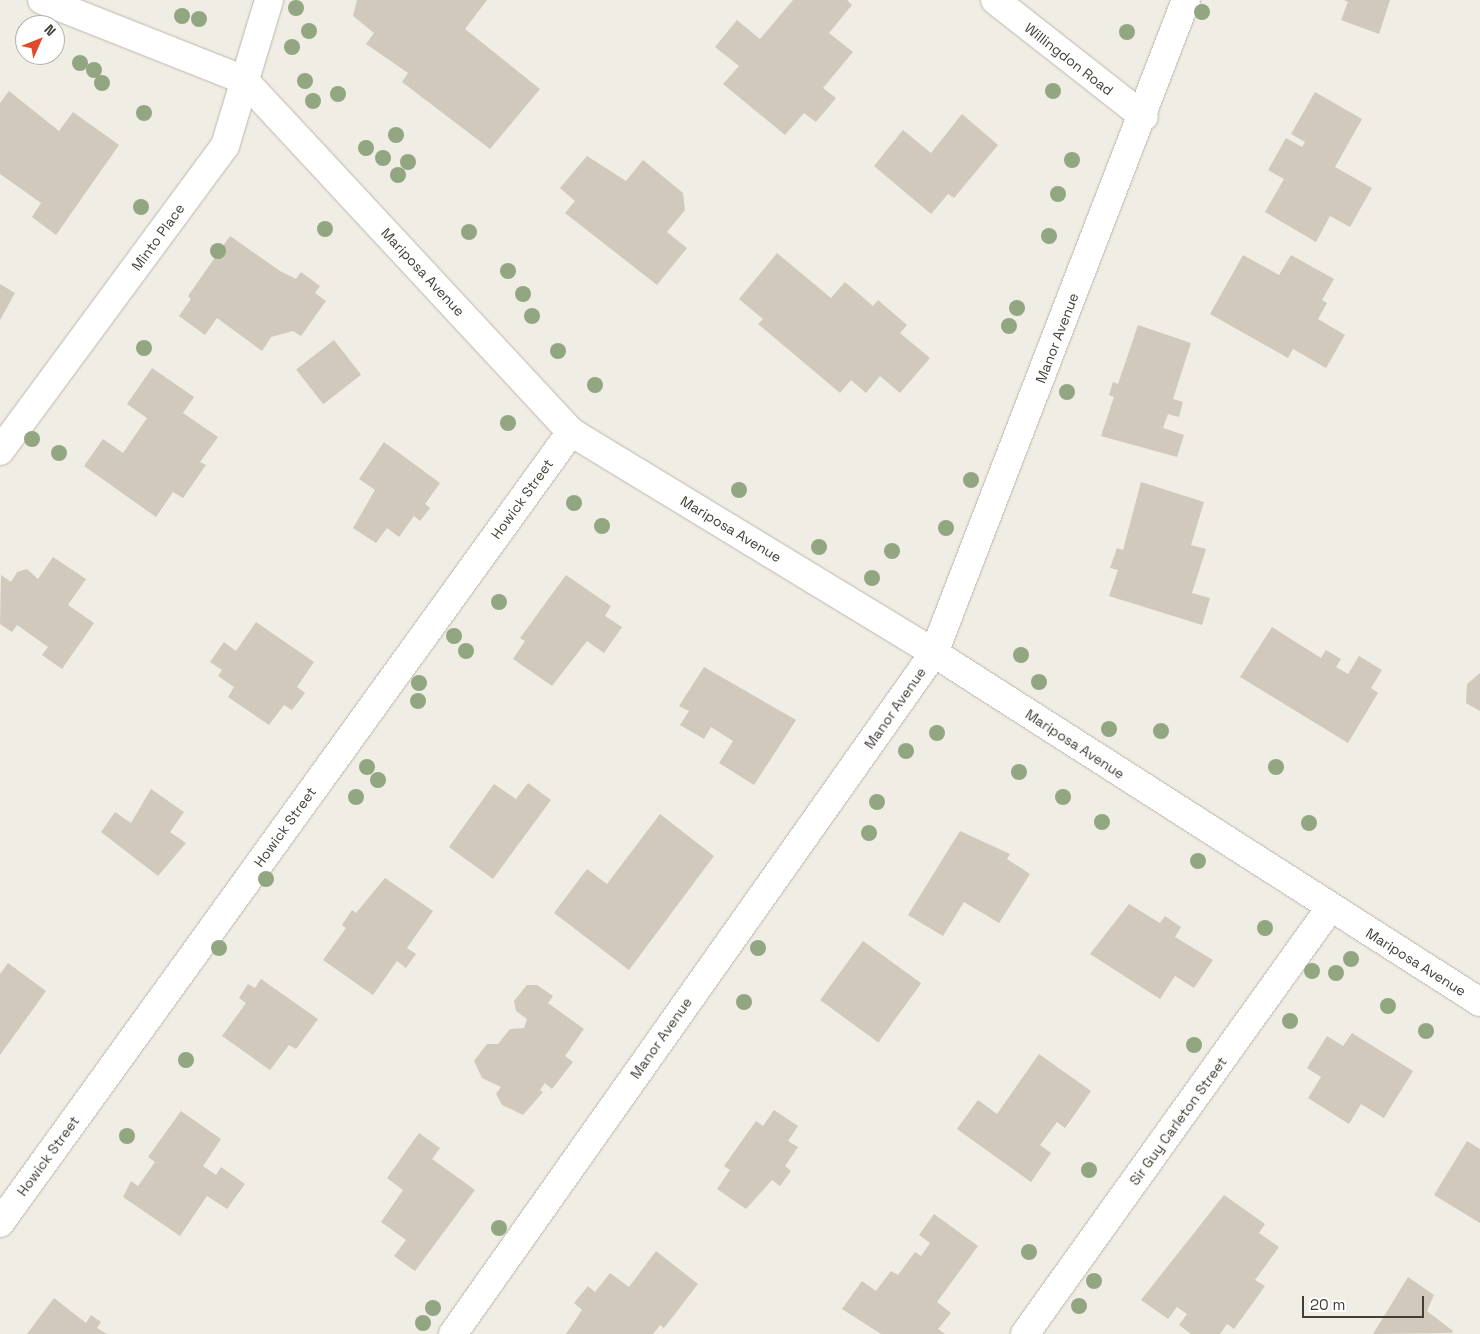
<!DOCTYPE html>
<style>
body{margin:0}
#map{position:relative;width:1480px;height:1334px;overflow:hidden;background:#f0ede5;font-family:"Space Grotesk",sans-serif}
div>[style]{position:absolute}
.building>*{inset:0;background:#d0c9bc;transform-origin:0 0}
.roads{filter:drop-shadow(0 0 1px #bdb7ac) drop-shadow(0 0 1px #bdb7ac)}
.minor>*{height:28px;margin:-14px;padding:0 14px;transform-origin:14px;border-radius:14px;background:#fff}
.trees>*{width:16px;height:16px;margin:-8px;border-radius:50%;background:#92a681}
span{translate:-50% -50%;white-space:nowrap;text-align:center;line-height:1.15;-webkit-text-stroke:4.5px #fff;paint-order:stroke}
.street-label{font-size:14px;color:#423d35}
.north{position:absolute;left:15px;top:15px;width:50px;height:50px;box-sizing:border-box;background:#fff;border:1px solid #b3b1ae;border-radius:50%;rotate:46deg;font-size:14px;font-weight:700;line-height:20px;text-align:center;color:#423d35}
.north::after{content:'';display:block;margin:auto;width:18px;height:22px;background:#e04a2c;clip-path:polygon(50% 0,100% 100%,50% 72%,0 100%)}
.scale{position:absolute;left:1302px;top:1296px;width:122px;height:22px;box-sizing:border-box;border:2px solid #423d35;border-top:0;padding-left:6px;font-size:15px;line-height:18px;white-space:nowrap;color:#423d35;-webkit-text-stroke:4px #fff;paint-order:stroke}
</style>
<div id="map">
<div class="building">
<i style="clip-path:polygon(357px 0,487px 0,465px 29px,540px 89px,490px 149px,402px 82px,408px 73px,366px 44px,374px 33px,353px 16px)"></i>
<i style="clip-path:polygon(793px 0,847px 0,852px 5px,829px 33px,853px 52px,823px 88px,836px 98px,816px 122px,804px 113px,785px 135px,723px 84px,739px 66px,715px 47px,737px 20px,760px 39px)"></i>
<i style="clip-path:polygon(1344px 0,1390px 0,1379px 34px,1341px 20px,1348px 2px)"></i>
<i style="clip-path:polygon(9px 91px,59px 131px,73px 112px,119px 145px,56px 235px,32px 217px,41px 203px,0 174px,0 103px)"></i>
<i style="clip-path:polygon(1315px 92px,1362px 119px,1335px 167px,1372px 188px,1350px 227px,1330px 216px,1316px 242px,1265px 212px,1284px 179px,1268px 170px,1286px 138px,1302px 147px,1305px 142px,1291px 134px)"></i>
<i style="clip-path:polygon(962px 114px,998px 145px,954px 198px,948px 194px,931px 214px,874px 166px,903px 130px,931px 153px)"></i>
<i style="clip-path:polygon(587px 156px,626px 181px,643px 160px,683px 193px,685px 210px,667px 232px,687px 248px,657px 285px,565px 213px,575px 201px,560px 188px)"></i>
<i style="clip-path:polygon(230px 236px,280px 271px,296px 279px,301px 272px,320px 286px,315px 293px,326px 301px,301px 336px,293px 331px,271px 337px,262px 351px,217px 318px,205px 335px,179px 316px,191px 299px,188px 296px)"></i>
<i style="clip-path:polygon(777px 253px,831px 298px,845px 282px,873px 306px,878px 300px,907px 325px,900px 333px,930px 358px,900px 393px,880px 376px,866px 393px,851px 380px,840px 393px,758px 324px,763px 319px,739px 299px)"></i>
<i style="clip-path:polygon(1243px 255px,1279px 275px,1291px 255px,1334px 279px,1322px 300px,1327px 303px,1318px 319px,1345px 335px,1326px 368px,1293px 349px,1288px 358px,1210px 314px)"></i>
<i style="clip-path:polygon(0 284px,15px 293px,0 320px)"></i>
<i style="clip-path:polygon(1138px 325px,1191px 343px,1173px 399px,1183px 402px,1179px 417px,1168px 414px,1163px 428px,1184px 435px,1177px 457px,1101px 436px,1114px 397px,1109px 395px,1113px 382px,1118px 384px)"></i>
<i style="left:334px;top:340px;width:44px;height:48px;rotate:52deg"></i>
<i style="clip-path:polygon(152px 368px,194px 397px,183px 413px,218px 437px,200px 462px,206px 465px,183px 498px,173px 492px,156px 517px,84px 466px,103px 439px,123px 453px,147px 418px,127px 404px)"></i>
<i style="clip-path:polygon(384px 442px,440px 483px,425px 504px,430px 508px,420px 521px,414px 516px,399px 537px,387px 528px,376px 543px,353px 528px,375px 490px,359px 479px)"></i>
<i style="clip-path:polygon(1141px 482px,1204px 502px,1191px 545px,1206px 549px,1192px 593px,1210px 598px,1202px 625px,1109px 596px,1118px 570px,1110px 568px,1117px 548px,1123px 550px)"></i>
<i style="clip-path:polygon(53px 557px,86px 579px,68px 605px,94px 623px,62px 669px,42px 655px,48px 647px,17px 625px,12px 632px,0 624px,1px 575px,11px 582px,17px 572px,27px 569px,38px 579px)"></i>
<i style="clip-path:polygon(566px 575px,611px 606px,605px 616px,622px 627px,604px 653px,587px 641px,552px 686px,513px 659px,525px 641px,520px 638px)"></i>
<i style="clip-path:polygon(256px 622px,314px 662px,297px 687px,305px 693px,292px 710px,284px 705px,269px 725px,228px 697px,234px 687px,218px 676px,222px 670px,210px 662px,224px 642px,236px 651px)"></i>
<i style="clip-path:polygon(1272px 627px,1321px 658px,1326px 650px,1341px 659px,1336px 667px,1348px 674px,1359px 656px,1382px 670px,1371px 688px,1378px 693px,1348px 743px,1240px 677px)"></i>
<i style="clip-path:polygon(704px 667px,796px 720px,754px 785px,719px 763px,733px 741px,711px 727px,704px 739px,680px 725px,689px 711px,679px 706px)"></i>
<i style="clip-path:polygon(1480px 673px,1480px 711px,1466px 703px,1467px 684px)"></i>
<i style="clip-path:polygon(528px 783px,551px 800px,493px 879px,449px 847px,494px 784px,516px 799px)"></i>
<i style="clip-path:polygon(151px 789px,184px 812px,170px 832px,186px 843px,158px 876px,101px 832px,115px 812px,131px 823px)"></i>
<i style="clip-path:polygon(660px 814px,714px 856px,629px 970px,554px 913px,587px 869px,607px 884px)"></i>
<i style="clip-path:polygon(960px 831px,1010px 854px,1007px 859px,1030px 874px,999px 923px,964px 902px,943px 936px,908px 915px)"></i>
<i style="clip-path:polygon(385px 878px,433px 911px,407px 948px,416px 954px,406px 968px,397px 961px,373px 995px,323px 960px,346px 928px,342px 925px,352px 910px,356px 913px)"></i>
<i style="clip-path:polygon(1129px 904px,1160px 923px,1165px 916px,1181px 927px,1175px 937px,1213px 960px,1194px 988px,1175px 976px,1160px 999px,1090px 954px)"></i>
<i style="left:863px;top:941px;width:72px;height:73px;rotate:36deg"></i>
<i style="clip-path:polygon(8px 963px,46px 991px,0 1055px,0 974px)"></i>
<i style="clip-path:polygon(261px 979px,318px 1019px,296px 1049px,289px 1045px,270px 1070px,222px 1036px,246px 1003px,239px 998px,248px 984px,255px 988px)"></i>
<i style="clip-path:polygon(527px 985px,537px 985px,553px 996px,548px 1003px,584px 1029px,565px 1056px,573px 1062px,552px 1089px,545px 1083px,540px 1090px,543px 1092px,523px 1115px,502px 1105px,496px 1094px,501px 1087px,482px 1078px,474px 1061px,487px 1044px,498px 1044px,510px 1029px,524px 1028px,527px 1019px,516px 1011px,514px 1001px)"></i>
<i style="clip-path:polygon(1352px 1033px,1413px 1071px,1384px 1118px,1361px 1104px,1349px 1124px,1308px 1098px,1321px 1077px,1307px 1068px,1327px 1036px,1343px 1046px)"></i>
<i style="clip-path:polygon(1039px 1054px,1091px 1091px,1065px 1128px,1057px 1122px,1040px 1145px,1051px 1153px,1031px 1182px,957px 1129px,978px 1100px,997px 1114px)"></i>
<i style="clip-path:polygon(774px 1110px,798px 1126px,788px 1141px,798px 1147px,785px 1166px,791px 1171px,780px 1186px,772px 1180px,746px 1209px,717px 1189px,730px 1170px,724px 1166px,756px 1121px,763px 1126px)"></i>
<i style="clip-path:polygon(181px 1111px,221px 1139px,203px 1166px,216px 1175px,221px 1167px,245px 1184px,227px 1209px,207px 1196px,180px 1236px,123px 1197px,131px 1181px,138px 1186px,155px 1162px,148px 1157px)"></i>
<i style="clip-path:polygon(419px 1133px,440px 1148px,432px 1159px,475px 1190px,415px 1271px,394px 1256px,406px 1240px,381px 1222px,403px 1190px,387px 1178px)"></i>
<i style="clip-path:polygon(1467px 1141px,1480px 1149px,1480px 1223px,1434px 1195px)"></i>
<i style="clip-path:polygon(1224px 1195px,1265px 1224px,1259px 1233px,1279px 1247px,1255px 1280px,1265px 1286px,1234px 1329px,1227px 1324px,1220px 1334px,1191px 1334px,1179px 1325px,1187px 1314px,1177px 1307px,1168px 1319px,1141px 1300px)"></i>
<i style="clip-path:polygon(934px 1214px,978px 1246px,937px 1302px,951px 1313px,938px 1329px,945px 1334px,881px 1334px,842px 1309px,862px 1281px,876px 1291px,891px 1271px,898px 1275px,915px 1252px,921px 1256px,930px 1243px,919px 1235px)"></i>
<i style="clip-path:polygon(656px 1251px,698px 1284px,664px 1328px,660px 1325px,653px 1334px,566px 1334px,582px 1310px,574px 1303px,588px 1286px,595px 1292px,610px 1273px,629px 1287px)"></i>
<i style="clip-path:polygon(1408px 1277px,1434px 1295px,1427px 1311px,1453px 1331px,1452px 1333px,1373px 1334px)"></i>
<i style="clip-path:polygon(54px 1298px,86px 1323px,91px 1315px,101px 1322px,97px 1328px,107px 1334px,27px 1334px)"></i>
</div>
<div class="roads">
<div class="minor">
<i style="left:42px;top:0;width:217px;rotate:21.6deg"></i>
<i style="left:244px;top:80px;width:480px;rotate:47.1deg"></i>
<i style="left:571px;top:432px;width:425px;rotate:31.3deg"></i>
<i style="left:934px;top:653px;width:648px;rotate:32.59deg"></i>
<i style="left:995px;top:0;width:189px;rotate:38.1deg"></i>
<i style="left:0;top:451px;width:379px;rotate:-53.6deg"></i>
<i style="left:225px;top:146px;width:152px;rotate:-73.2deg"></i>
<i style="left:0;top:1223px;width:976px;rotate:-54.18deg"></i>
<i style="left:453px;top:1334px;width:834px;rotate:-54.77deg"></i>
<i style="left:934px;top:653px;width:700px;rotate:-68.9deg"></i>
<i style="left:1025px;top:1334px;width:524px;rotate:-54.4deg"></i>
</div>
</div>
<div class="trees">
<i style="left:296px;top:8px"></i>
<i style="left:1202px;top:12px"></i>
<i style="left:182px;top:16px"></i>
<i style="left:199px;top:19px"></i>
<i style="left:309px;top:31px"></i>
<i style="left:1127px;top:32px"></i>
<i style="left:292px;top:47px"></i>
<i style="left:80px;top:63px"></i>
<i style="left:94px;top:70px"></i>
<i style="left:305px;top:81px"></i>
<i style="left:102px;top:83px"></i>
<i style="left:1053px;top:91px"></i>
<i style="left:338px;top:94px"></i>
<i style="left:313px;top:101px"></i>
<i style="left:144px;top:113px"></i>
<i style="left:396px;top:135px"></i>
<i style="left:366px;top:148px"></i>
<i style="left:383px;top:158px"></i>
<i style="left:1072px;top:160px"></i>
<i style="left:408px;top:162px"></i>
<i style="left:398px;top:175px"></i>
<i style="left:1058px;top:194px"></i>
<i style="left:141px;top:207px"></i>
<i style="left:325px;top:229px"></i>
<i style="left:469px;top:232px"></i>
<i style="left:1049px;top:236px"></i>
<i style="left:218px;top:251px"></i>
<i style="left:508px;top:271px"></i>
<i style="left:523px;top:294px"></i>
<i style="left:1017px;top:308px"></i>
<i style="left:532px;top:316px"></i>
<i style="left:1009px;top:326px"></i>
<i style="left:144px;top:348px"></i>
<i style="left:558px;top:351px"></i>
<i style="left:595px;top:385px"></i>
<i style="left:1067px;top:392px"></i>
<i style="left:508px;top:423px"></i>
<i style="left:32px;top:439px"></i>
<i style="left:59px;top:453px"></i>
<i style="left:971px;top:480px"></i>
<i style="left:739px;top:490px"></i>
<i style="left:574px;top:503px"></i>
<i style="left:602px;top:526px"></i>
<i style="left:946px;top:528px"></i>
<i style="left:819px;top:547px"></i>
<i style="left:892px;top:551px"></i>
<i style="left:872px;top:578px"></i>
<i style="left:499px;top:602px"></i>
<i style="left:454px;top:636px"></i>
<i style="left:466px;top:651px"></i>
<i style="left:1021px;top:655px"></i>
<i style="left:1039px;top:682px"></i>
<i style="left:419px;top:683px"></i>
<i style="left:418px;top:701px"></i>
<i style="left:1109px;top:729px"></i>
<i style="left:1161px;top:731px"></i>
<i style="left:937px;top:733px"></i>
<i style="left:906px;top:751px"></i>
<i style="left:367px;top:767px"></i>
<i style="left:1276px;top:767px"></i>
<i style="left:1019px;top:772px"></i>
<i style="left:378px;top:780px"></i>
<i style="left:356px;top:797px"></i>
<i style="left:1063px;top:797px"></i>
<i style="left:877px;top:802px"></i>
<i style="left:1102px;top:822px"></i>
<i style="left:1309px;top:823px"></i>
<i style="left:869px;top:833px"></i>
<i style="left:1198px;top:861px"></i>
<i style="left:266px;top:879px"></i>
<i style="left:1265px;top:928px"></i>
<i style="left:219px;top:948px"></i>
<i style="left:758px;top:948px"></i>
<i style="left:1351px;top:959px"></i>
<i style="left:1312px;top:971px"></i>
<i style="left:1336px;top:973px"></i>
<i style="left:744px;top:1002px"></i>
<i style="left:1388px;top:1006px"></i>
<i style="left:1290px;top:1021px"></i>
<i style="left:1426px;top:1031px"></i>
<i style="left:1194px;top:1045px"></i>
<i style="left:186px;top:1060px"></i>
<i style="left:127px;top:1136px"></i>
<i style="left:1089px;top:1170px"></i>
<i style="left:499px;top:1228px"></i>
<i style="left:1029px;top:1252px"></i>
<i style="left:1094px;top:1281px"></i>
<i style="left:1079px;top:1306px"></i>
<i style="left:433px;top:1308px"></i>
<i style="left:423px;top:1323px"></i>
</div>
<div class="street-label">
<span style="left:1069px;top:59px;rotate:38deg">Willingdon Road</span>
<span style="left:158px;top:237px;rotate:-54deg">Minto Place</span>
<span style="left:423px;top:272px;rotate:47deg">Mariposa Avenue</span>
<span style="left:1057px;top:338px;rotate:-69deg">Manor Avenue</span>
<span style="left:522px;top:499px;rotate:-54deg">Howick Street</span>
<span style="left:731px;top:529px;rotate:31deg">Mariposa Avenue</span>
<span style="left:895px;top:708px;rotate:-55deg">Manor Avenue</span>
<span style="left:1075px;top:744px;rotate:33deg">Mariposa Avenue</span>
<span style="left:285px;top:827px;rotate:-54deg">Howick Street</span>
<span style="left:1416px;top:962px;rotate:32deg">Mariposa Avenue</span>
<span style="left:661px;top:1038px;rotate:-55deg">Manor Avenue</span>
<span style="left:1178px;top:1121px;rotate:-54deg">Sir Guy Carleton Street</span>
<span style="left:48px;top:1156px;rotate:-54deg">Howick Street</span>
</div>
<div class="north">N</div>
<div class="scale">20 m</div>
</div>
